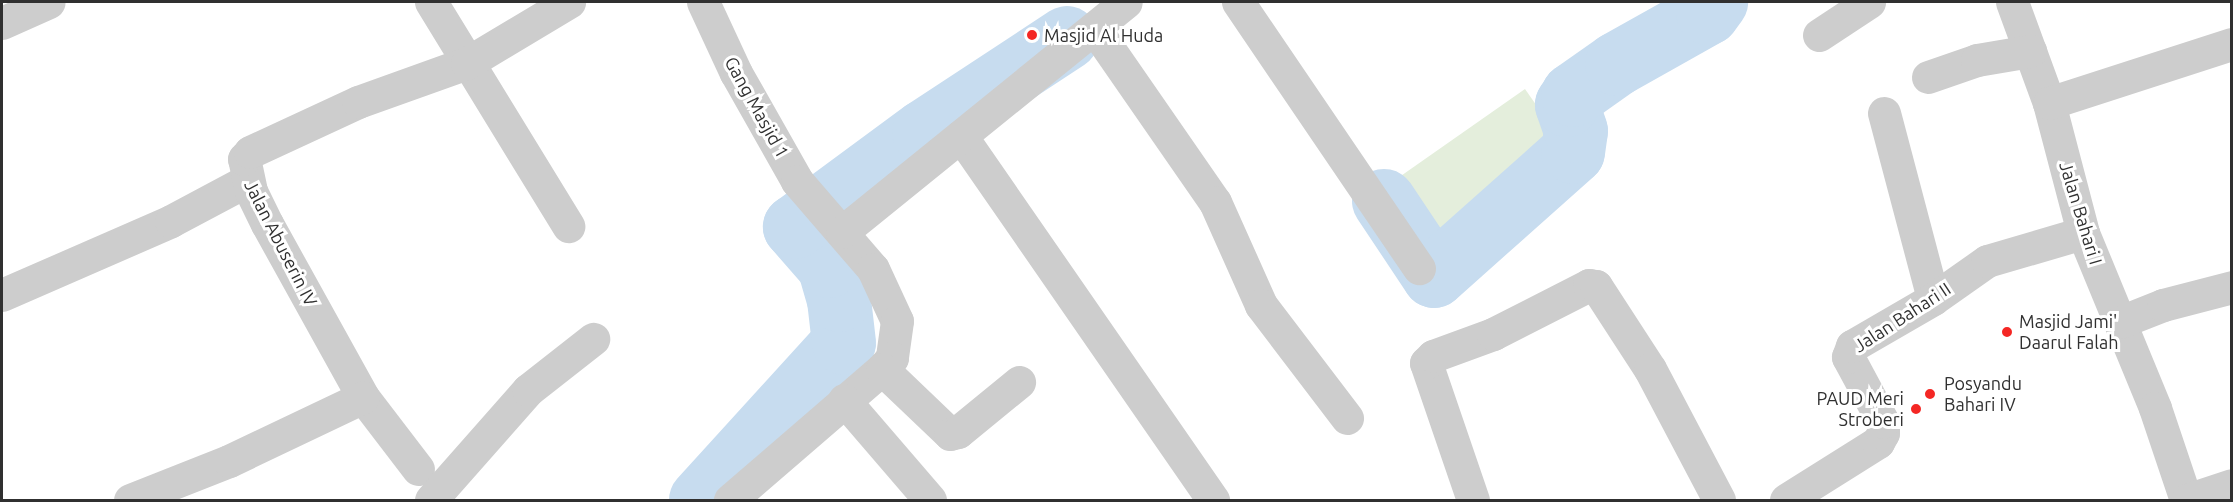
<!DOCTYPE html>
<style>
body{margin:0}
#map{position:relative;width:2233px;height:502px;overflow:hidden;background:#fff;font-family:Ubuntu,sans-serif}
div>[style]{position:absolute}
.green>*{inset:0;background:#e4eedc;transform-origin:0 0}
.river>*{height:64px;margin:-32px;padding:0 32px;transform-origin:32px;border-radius:32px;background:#c7dcef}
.minor>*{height:33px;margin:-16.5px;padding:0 16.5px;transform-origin:16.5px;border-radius:16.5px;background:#cdcdcd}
.dots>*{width:16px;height:16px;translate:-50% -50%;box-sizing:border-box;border:3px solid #fff;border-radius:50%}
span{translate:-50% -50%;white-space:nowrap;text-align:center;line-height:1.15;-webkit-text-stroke:6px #fff;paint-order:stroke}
.poi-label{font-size:18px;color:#303030}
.left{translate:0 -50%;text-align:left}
.right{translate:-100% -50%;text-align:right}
.street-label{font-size:18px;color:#303030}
.frame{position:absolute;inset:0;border:3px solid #303030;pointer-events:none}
</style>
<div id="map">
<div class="green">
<i style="left:1525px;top:89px;width:67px;height:163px;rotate:55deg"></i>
</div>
<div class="river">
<i style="left:1384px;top:201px;width:90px;rotate:56.3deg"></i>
<i style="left:1434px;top:276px;width:186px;rotate:-41.7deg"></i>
<i style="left:1573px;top:152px;width:21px;rotate:-82deg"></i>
<i style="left:1576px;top:131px;width:28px;rotate:-109deg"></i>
<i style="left:1567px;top:105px;width:12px;rotate:-59deg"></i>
<i style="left:1573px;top:95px;width:54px;rotate:-35.2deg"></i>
<i style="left:1617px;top:64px;width:104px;rotate:-29.3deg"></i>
<i style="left:1708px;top:13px;width:14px;rotate:-54deg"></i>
<i style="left:701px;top:500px;width:212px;rotate:-47.7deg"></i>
<i style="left:844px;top:343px;width:43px;rotate:-96.6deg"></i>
<i style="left:839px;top:300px;width:35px;rotate:-106deg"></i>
<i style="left:829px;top:266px;width:52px;rotate:-131.1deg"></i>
<i style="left:795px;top:227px;width:160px;rotate:-36.4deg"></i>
<i style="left:924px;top:132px;width:171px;rotate:-33.3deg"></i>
</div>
<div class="minor">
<i style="left:431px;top:2px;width:263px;rotate:58.5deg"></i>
<i style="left:703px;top:2px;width:78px;rotate:65.1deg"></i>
<i style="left:736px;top:73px;width:124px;rotate:60.5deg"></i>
<i style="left:797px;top:181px;width:116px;rotate:49.2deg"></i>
<i style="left:873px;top:269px;width:57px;rotate:65.2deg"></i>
<i style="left:897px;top:321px;width:37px;rotate:98deg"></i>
<i style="left:892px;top:358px;width:15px;rotate:132deg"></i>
<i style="left:882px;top:369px;width:201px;rotate:139.2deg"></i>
<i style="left:1238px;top:2px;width:322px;rotate:55.8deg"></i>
<i style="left:2012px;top:2px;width:108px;rotate:69.9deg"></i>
<i style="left:2049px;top:103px;width:134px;rotate:75.3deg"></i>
<i style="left:2083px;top:233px;width:189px;rotate:67.6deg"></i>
<i style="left:2155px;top:408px;width:97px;rotate:71.4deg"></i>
<i style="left:2px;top:23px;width:51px;rotate:-24.1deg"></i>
<i style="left:1095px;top:29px;width:211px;rotate:55.3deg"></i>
<i style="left:1215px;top:202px;width:113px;rotate:65.9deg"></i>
<i style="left:1261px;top:305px;width:142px;rotate:52.7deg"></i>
<i style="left:1819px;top:35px;width:60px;rotate:-33.4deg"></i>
<i style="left:1928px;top:77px;width:52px;rotate:-19.1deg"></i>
<i style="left:1977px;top:60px;width:54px;rotate:-9.6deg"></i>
<i style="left:2049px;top:103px;width:192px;rotate:-17.9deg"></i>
<i style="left:1884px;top:113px;width:192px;rotate:75.2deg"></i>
<i style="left:961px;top:136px;width:443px;rotate:55.3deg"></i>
<i style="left:842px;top:232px;width:365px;rotate:-39deg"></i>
<i style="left:2px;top:295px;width:184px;rotate:-23.6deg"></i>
<i style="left:171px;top:221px;width:87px;rotate:-28deg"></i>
<i style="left:2120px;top:322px;width:46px;rotate:-21.6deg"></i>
<i style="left:2163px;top:305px;width:71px;rotate:-14.6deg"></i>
<i style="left:882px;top:369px;width:94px;rotate:43.7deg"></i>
<i style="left:950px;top:434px;width:8px;rotate:-14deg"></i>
<i style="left:958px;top:432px;width:79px;rotate:-39.3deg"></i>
<i style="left:844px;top:400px;width:132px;rotate:49.3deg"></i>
<i style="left:418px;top:469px;width:91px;rotate:-127.4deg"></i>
<i style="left:363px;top:397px;width:198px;rotate:-119deg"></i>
<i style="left:267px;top:224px;width:37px;rotate:-116deg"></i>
<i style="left:251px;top:191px;width:33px;rotate:-102deg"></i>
<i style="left:244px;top:159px;width:9px;rotate:-49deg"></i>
<i style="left:250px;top:152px;width:119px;rotate:-24.8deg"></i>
<i style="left:358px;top:102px;width:116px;rotate:-19.7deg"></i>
<i style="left:467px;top:63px;width:119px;rotate:-30.9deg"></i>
<i style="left:130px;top:500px;width:106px;rotate:-21.5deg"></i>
<i style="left:229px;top:461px;width:148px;rotate:-25.5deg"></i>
<i style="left:431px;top:500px;width:147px;rotate:-48.6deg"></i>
<i style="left:528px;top:390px;width:83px;rotate:-38.1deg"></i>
<i style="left:1473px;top:500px;width:145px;rotate:-108.9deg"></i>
<i style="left:1426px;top:363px;width:10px;rotate:-45deg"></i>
<i style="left:1433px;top:356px;width:64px;rotate:-20.1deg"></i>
<i style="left:1493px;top:334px;width:108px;rotate:-27deg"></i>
<i style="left:1589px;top:285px;width:7px;rotate:8deg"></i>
<i style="left:1596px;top:286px;width:99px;rotate:57deg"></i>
<i style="left:1650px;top:369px;width:148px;rotate:62.2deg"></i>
<i style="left:1786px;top:500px;width:109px;rotate:-32.2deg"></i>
<i style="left:1878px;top:442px;width:10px;rotate:-61deg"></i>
<i style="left:1883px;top:433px;width:11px;rotate:-90deg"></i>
<i style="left:1883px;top:422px;width:74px;rotate:-118.3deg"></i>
<i style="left:1848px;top:357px;width:12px;rotate:-70deg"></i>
<i style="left:1852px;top:346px;width:94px;rotate:-30.1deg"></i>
<i style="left:1933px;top:299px;width:66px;rotate:-35.1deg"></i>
<i style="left:1987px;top:261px;width:100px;rotate:-16.3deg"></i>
<i style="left:2187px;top:500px;width:47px;rotate:-18.4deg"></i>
</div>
<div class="dots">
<i style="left:1032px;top:35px;background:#f42724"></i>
<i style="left:2007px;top:332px;background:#f42724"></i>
<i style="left:1930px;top:394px;background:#f42724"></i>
<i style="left:1916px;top:409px;background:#f42724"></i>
</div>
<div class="poi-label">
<span class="left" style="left:1044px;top:35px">Masjid Al Huda</span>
<span class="left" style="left:2019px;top:332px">Masjid Jami'<br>Daarul Falah</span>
<span class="left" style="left:1944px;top:394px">Posyandu<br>Bahari IV</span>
<span class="right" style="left:1904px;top:409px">PAUD Meri<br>Stroberi</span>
</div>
<div class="street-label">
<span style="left:757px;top:107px;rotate:61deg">Gang Masjid 1</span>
<span style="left:2081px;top:213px;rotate:73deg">Jalan Bahari I</span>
<span style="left:281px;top:243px;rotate:63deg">Jalan Abuserin IV</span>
<span style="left:1902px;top:317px;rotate:-33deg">Jalan Bahari II</span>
</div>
<div class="frame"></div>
</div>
